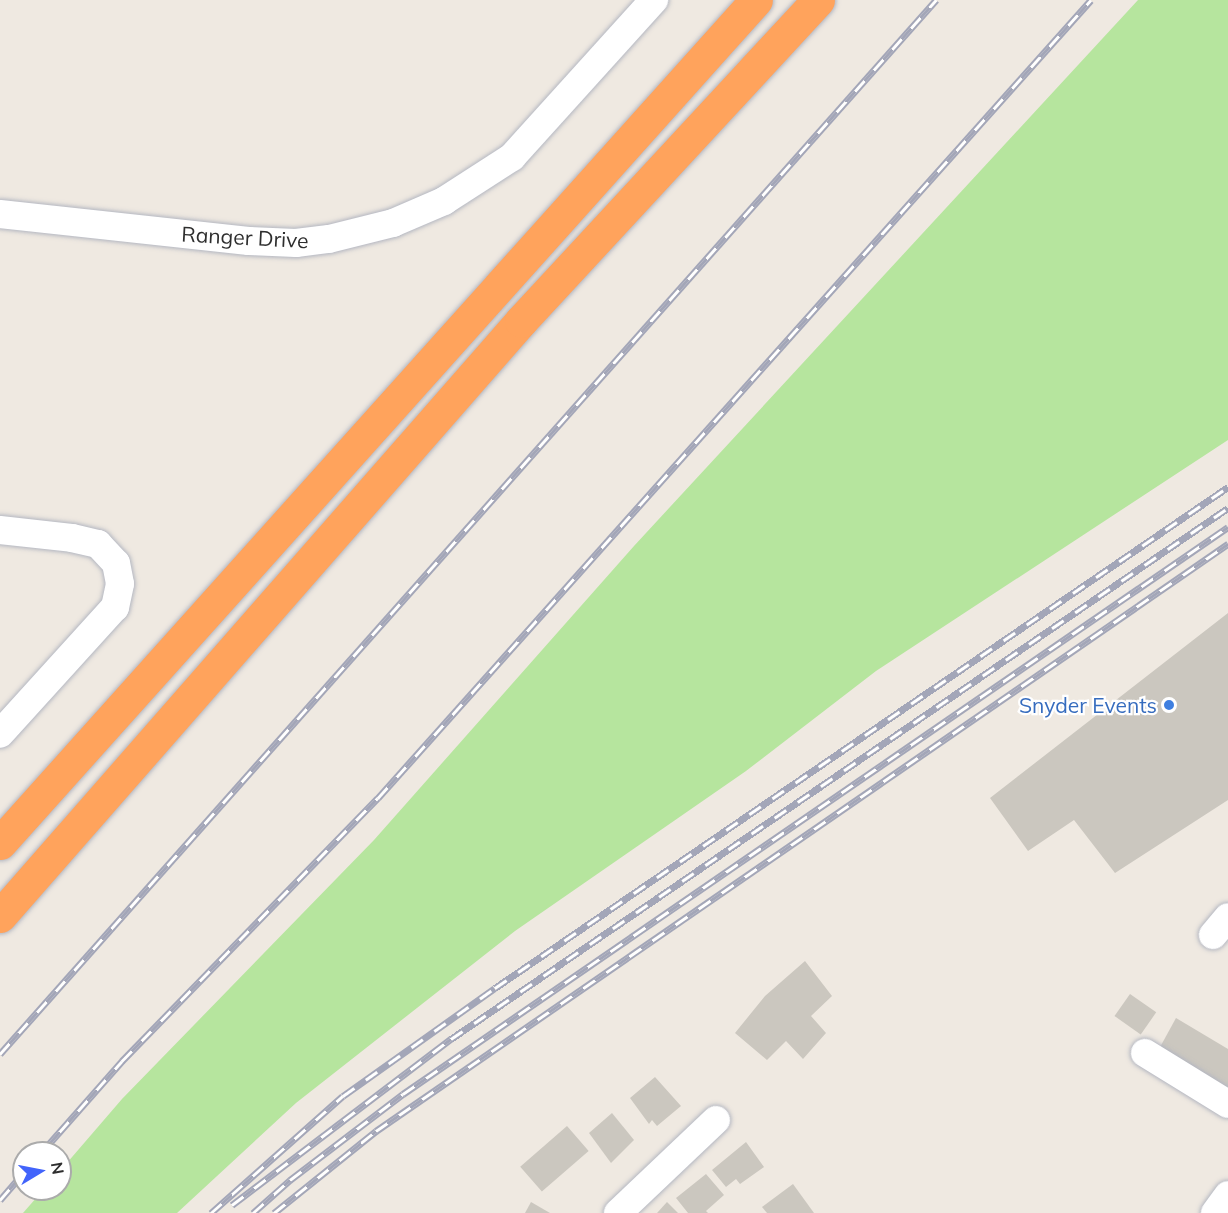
<!DOCTYPE html>
<style>
body{margin:0}
#map{position:relative;width:1228px;height:1213px;overflow:hidden;background:#efe9e1;font-family:Mulish,sans-serif}
div>[style]{position:absolute}
.green>*{inset:0;background:#b6e59e}
.building>*{inset:0;background:#cbc7bf;transform-origin:0 0}
.roads{filter:drop-shadow(0 0 2px #b4b7c1) drop-shadow(0 0 2px #b4b7c1)}
.minor>*{height:28px;margin:-14px;padding:0 14px;transform-origin:14px;border-radius:14px;background:#fff}
.highway>*{height:33px;margin:-16.5px;padding:0 16.5px;transform-origin:16.5px;border-radius:16.5px;background:#ffa35c}
.rail>*{height:7px;margin-top:-3.5px;transform-origin:0;background:repeating-linear-gradient(90deg,#fff 0 14px,#a3a6b8 0 28px);box-sizing:border-box;border-block:2px solid #a3a6b8}
.dots>*{width:16px;height:16px;translate:-50% -50%;box-sizing:border-box;border:3px solid #fff;border-radius:50%}
span{translate:-50% -50%;white-space:nowrap;text-align:center;line-height:1.15;-webkit-text-stroke:4.5px #fff;paint-order:stroke}
.street-label{font-size:21px;color:#2e2e2e}
.shop-label{font-size:21px;color:#366cbe}
.right{translate:-100% -50%;text-align:right}
.north{position:absolute;left:12px;top:1141px;width:60px;height:60px;box-sizing:border-box;background:#fff;border:2px solid #ababab;border-radius:50%;rotate:80deg;font-size:16px;font-weight:700;line-height:24px;text-align:center;color:#2e2e2e}
.north::after{content:'';display:block;margin:auto;width:21px;height:27px;background:#4264fb;clip-path:polygon(50% 0,100% 100%,50% 72%,0 100%)}
</style>
<div id="map">
<div class="green">
<i style="clip-path:polygon(1138px 0,1228px 0,1228px 440px,876px 671px,746px 771px,515px 931px,296px 1103px,177px 1213px,23px 1213px,44px 1189px,60px 1189px,60px 1171px,122px 1099px,374px 840px,634px 546px)"></i>
</div>
<div class="building">
<i style="clip-path:polygon(1228px 613px,1228px 800px,1115px 873px,1074px 820px,1028px 851px,990px 798px)"></i>
<i style="clip-path:polygon(805px 961px,832px 996px,811px 1016px,826px 1033px,803px 1059px,786px 1041px,767px 1060px,735px 1033px,765px 996px)"></i>
<i style="left:1130px;top:994px;width:32px;height:27px;rotate:35deg"></i>
<i style="clip-path:polygon(1176px 1018px,1228px 1049px,1228px 1091px,1159px 1049px)"></i>
<i style="clip-path:polygon(655px 1077px,681px 1106px,657px 1126px,652px 1120px,649px 1124px,630px 1098px)"></i>
<i style="clip-path:polygon(612px 1113px,634px 1140px,611px 1163px,589px 1133px)"></i>
<i style="left:567px;top:1126px;width:33px;height:62px;rotate:49deg"></i>
<i style="clip-path:polygon(746px 1142px,764px 1167px,740px 1184px,736px 1179px,726px 1187px,712px 1170px)"></i>
<i style="clip-path:polygon(706px 1174px,724px 1195px,706px 1211px,708px 1213px,688px 1213px,676px 1198px)"></i>
<i style="clip-path:polygon(793px 1184px,814px 1213px,767px 1213px,762px 1207px)"></i>
<i style="clip-path:polygon(531px 1202px,550px 1213px,525px 1213px)"></i>
<i style="clip-path:polygon(667px 1202px,678px 1213px,657px 1213px)"></i>
</div>
<div class="roads">
<div class="minor">
<i style="left:0;top:214px;width:250px;rotate:6.2deg"></i>
<i style="left:249px;top:241px;width:47px;rotate:2.4deg"></i>
<i style="left:296px;top:243px;width:33px;rotate:-7deg"></i>
<i style="left:329px;top:239px;width:66px;rotate:-14deg"></i>
<i style="left:393px;top:223px;width:56px;rotate:-23.3deg"></i>
<i style="left:444px;top:201px;width:81px;rotate:-32.9deg"></i>
<i style="left:512px;top:157px;width:212px;rotate:-47.9deg"></i>
<i style="left:0;top:530px;width:72px;rotate:6.3deg"></i>
<i style="left:72px;top:538px;width:27px;rotate:13deg"></i>
<i style="left:98px;top:544px;width:26px;rotate:47deg"></i>
<i style="left:116px;top:563px;width:21px;rotate:79deg"></i>
<i style="left:120px;top:584px;width:24px;rotate:102deg"></i>
<i style="left:115px;top:607px;width:171px;rotate:132.2deg"></i>
<i style="left:1213px;top:935px;width:23px;rotate:-50deg"></i>
<i style="left:1145px;top:1053px;width:97px;rotate:31.6deg"></i>
<i style="left:618px;top:1213px;width:135px;rotate:-43.5deg"></i>
<i style="left:1215px;top:1213px;width:22px;rotate:-54deg"></i>
</div>
<div class="highway">
<i style="left:0;top:843px;width:1132px;rotate:-48.11deg"></i>
<i style="left:0;top:916px;width:791px;rotate:-48.79deg"></i>
<i style="left:521px;top:321px;width:437px;rotate:-47.2deg"></i>
</div>
</div>
<div class="rail">
<i style="left:0;top:1054px;width:1410px;rotate:-48.39deg"></i>
<i style="left:41px;top:1153px;width:123px;rotate:-48.6deg"></i>
<i style="left:122px;top:1061px;width:367px;rotate:-45.8deg"></i>
<i style="left:378px;top:798px;width:1070px;rotate:-48.22deg"></i>
<i style="left:0;top:1200px;width:37px;rotate:-49deg"></i>
<i style="left:232px;top:1205px;width:275px;rotate:-37.2deg"></i>
<i style="left:451px;top:1039px;width:941px;rotate:-34.35deg"></i>
<i style="left:211px;top:1213px;width:176px;rotate:-41.6deg"></i>
<i style="left:343px;top:1096px;width:186px;rotate:-35.4deg"></i>
<i style="left:495px;top:988px;width:888px;rotate:-34.35deg"></i>
<i style="left:253px;top:1213px;width:50px;rotate:-41.7deg"></i>
<i style="left:290px;top:1180px;width:142px;rotate:-37.3deg"></i>
<i style="left:403px;top:1094px;width:1001px;rotate:-34.5deg"></i>
<i style="left:274px;top:1213px;width:131px;rotate:-38.8deg"></i>
<i style="left:376px;top:1131px;width:1035px;rotate:-34.57deg"></i>
</div>
<div class="dots">
<i style="left:1169px;top:705px;background:#3f7fe0"></i>
</div>
<div class="street-label">
<span style="left:245px;top:237px;rotate:3deg">Ranger Drive</span>
</div>
<div class="shop-label">
<span class="right" style="left:1157px;top:705px">Snyder Events</span>
</div>
<div class="north">N</div>
</div>
